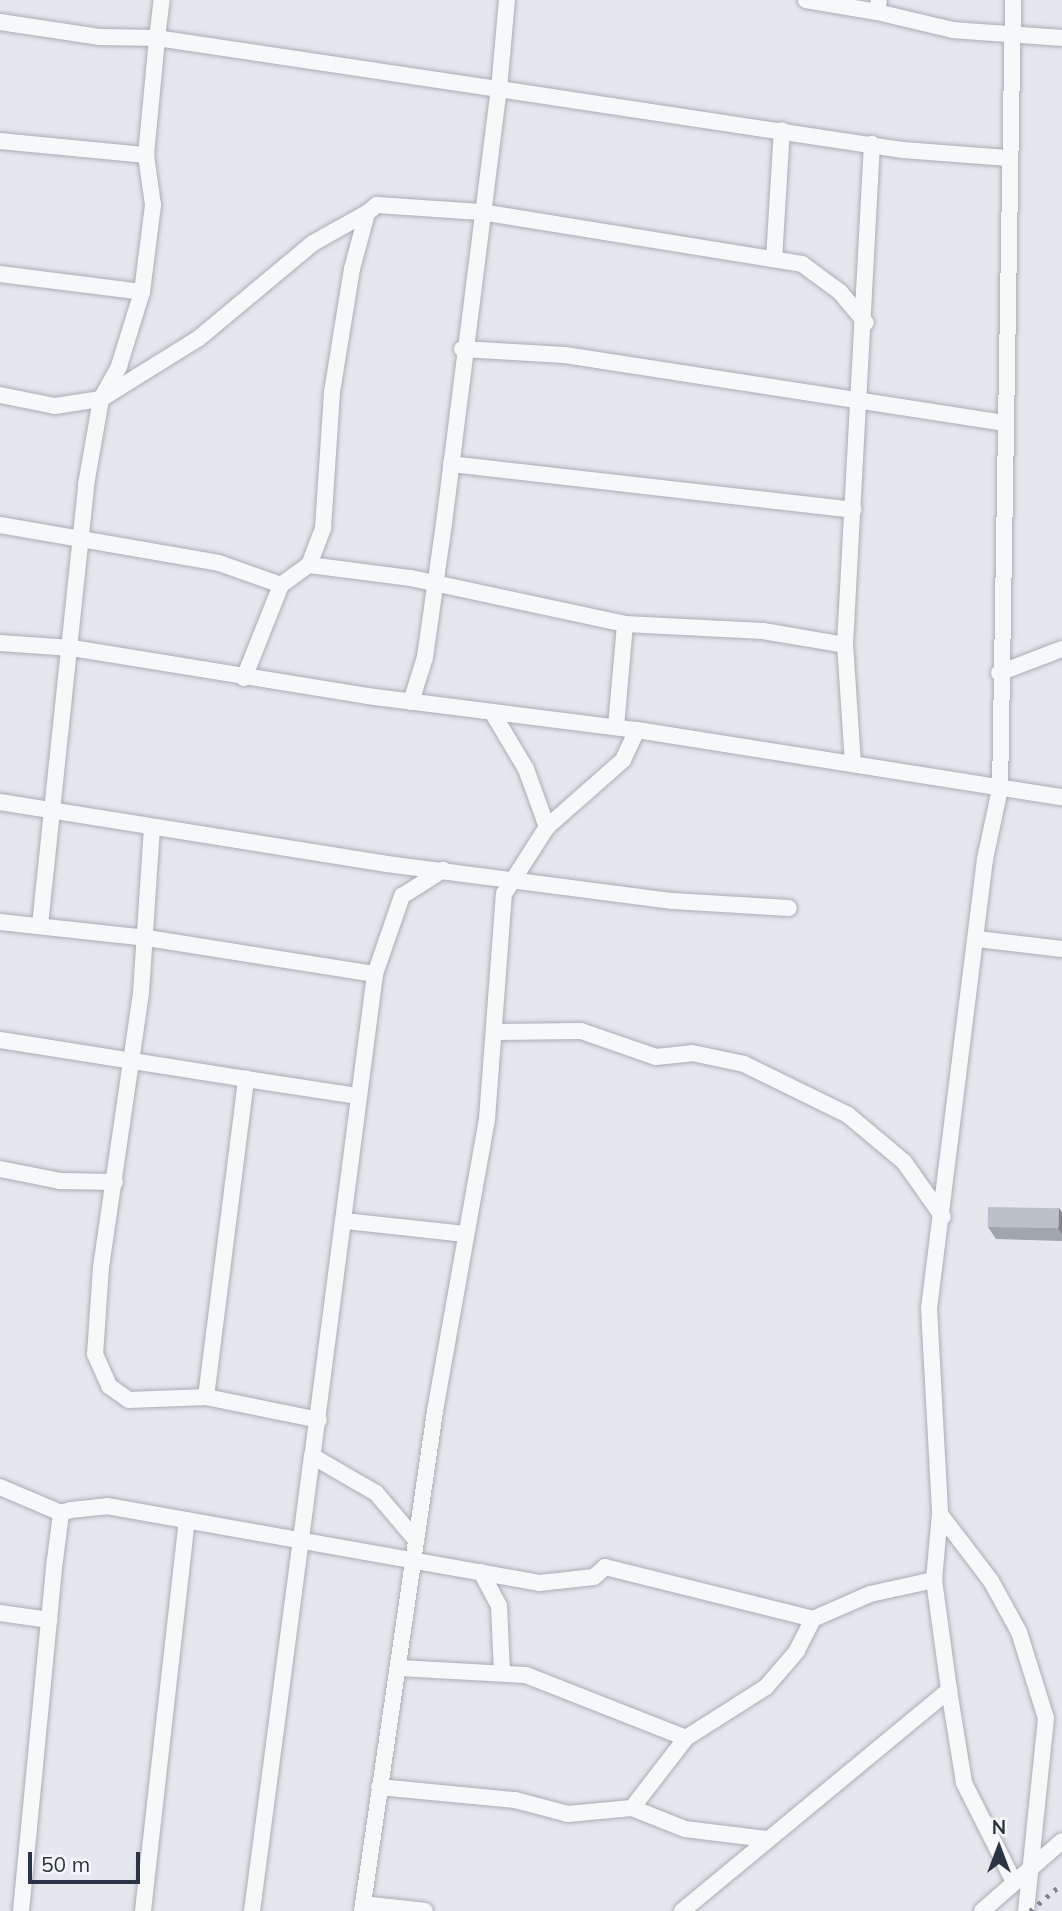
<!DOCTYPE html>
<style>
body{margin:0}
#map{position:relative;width:1062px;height:1911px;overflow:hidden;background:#e4e7ec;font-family:Mulish,sans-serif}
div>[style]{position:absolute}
.roads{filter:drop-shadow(0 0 2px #a9aeb7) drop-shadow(0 0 2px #a9aeb7)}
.minor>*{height:16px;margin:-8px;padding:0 8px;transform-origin:8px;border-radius:8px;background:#f7f8fa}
.rail>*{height:4.5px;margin-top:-2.25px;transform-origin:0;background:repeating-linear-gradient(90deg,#7d8696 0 3.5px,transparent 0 10.5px)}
.wall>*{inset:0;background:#a1a5ae}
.shaded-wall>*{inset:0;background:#83868d}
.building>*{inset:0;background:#bbc0ca;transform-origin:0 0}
span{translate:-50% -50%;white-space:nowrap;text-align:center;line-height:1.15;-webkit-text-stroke:5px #f4f6f9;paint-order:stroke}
.north{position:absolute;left:964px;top:1813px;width:70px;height:70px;-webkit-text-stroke:5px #f4f6f9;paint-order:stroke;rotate:0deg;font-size:19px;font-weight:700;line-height:28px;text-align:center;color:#2b3445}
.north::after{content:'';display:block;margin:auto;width:24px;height:32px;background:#2b3445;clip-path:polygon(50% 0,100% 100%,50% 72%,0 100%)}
.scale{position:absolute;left:28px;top:1852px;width:112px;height:32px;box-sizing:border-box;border:4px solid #2b3445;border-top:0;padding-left:9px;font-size:21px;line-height:24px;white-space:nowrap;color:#2b3445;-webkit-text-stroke:5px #f4f6f9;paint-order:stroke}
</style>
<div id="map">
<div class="roads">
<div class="minor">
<i style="left:806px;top:0;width:72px;rotate:9.6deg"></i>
<i style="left:877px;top:12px;width:12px;rotate:-81deg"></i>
<i style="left:1013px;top:0;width:789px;rotate:90.94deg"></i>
<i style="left:1000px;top:789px;width:72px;rotate:102.1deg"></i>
<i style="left:985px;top:859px;width:452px;rotate:97.1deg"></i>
<i style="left:929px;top:1308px;width:206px;rotate:86.9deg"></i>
<i style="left:940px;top:1514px;width:66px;rotate:95.2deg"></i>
<i style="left:934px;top:1580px;width:111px;rotate:82.2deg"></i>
<i style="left:949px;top:1690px;width:94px;rotate:80.8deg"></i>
<i style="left:964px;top:1783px;width:111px;rotate:63.2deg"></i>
<i style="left:877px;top:12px;width:78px;rotate:13.3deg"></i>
<i style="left:953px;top:30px;width:109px;rotate:4.2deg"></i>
<i style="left:0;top:22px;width:100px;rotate:8.6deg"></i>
<i style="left:99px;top:37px;width:58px;rotate:1deg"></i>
<i style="left:157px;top:38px;width:38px;rotate:-83deg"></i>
<i style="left:0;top:141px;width:147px;rotate:5.5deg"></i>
<i style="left:774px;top:259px;width:129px;rotate:-86.5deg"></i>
<i style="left:0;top:274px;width:143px;rotate:7.2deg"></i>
<i style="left:142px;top:292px;width:88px;rotate:-82.8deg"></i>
<i style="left:153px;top:205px;width:50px;rotate:-98deg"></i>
<i style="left:146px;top:155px;width:118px;rotate:-84.6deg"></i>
<i style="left:157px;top:38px;width:346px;rotate:8.5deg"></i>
<i style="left:499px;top:89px;width:89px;rotate:-84.9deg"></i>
<i style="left:462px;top:349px;width:103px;rotate:3.3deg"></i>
<i style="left:565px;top:355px;width:444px;rotate:8.8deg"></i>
<i style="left:0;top:395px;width:56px;rotate:11.3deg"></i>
<i style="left:55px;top:406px;width:47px;rotate:-8.7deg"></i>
<i style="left:101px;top:399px;width:115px;rotate:-31.9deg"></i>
<i style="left:199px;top:338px;width:148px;rotate:-39.8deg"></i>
<i style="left:313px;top:243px;width:62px;rotate:-29.1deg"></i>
<i style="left:451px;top:464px;width:405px;rotate:6.5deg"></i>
<i style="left:0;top:525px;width:222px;rotate:9.8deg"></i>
<i style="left:219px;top:563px;width:66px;rotate:19.5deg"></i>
<i style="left:309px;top:565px;width:103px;rotate:7.3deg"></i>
<i style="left:411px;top:578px;width:219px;rotate:12.1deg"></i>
<i style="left:0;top:643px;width:72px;rotate:4deg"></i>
<i style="left:72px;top:648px;width:299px;rotate:9.2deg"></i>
<i style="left:367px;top:696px;width:272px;rotate:7.2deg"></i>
<i style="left:637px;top:730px;width:430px;rotate:9deg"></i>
<i style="left:999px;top:673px;width:67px;rotate:-20.9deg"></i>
<i style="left:244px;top:678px;width:100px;rotate:-68.3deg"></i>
<i style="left:281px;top:585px;width:34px;rotate:-36deg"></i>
<i style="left:309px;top:565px;width:40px;rotate:-69deg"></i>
<i style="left:323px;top:528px;width:136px;rotate:-86.2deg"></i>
<i style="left:332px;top:392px;width:125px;rotate:-80.8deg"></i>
<i style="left:352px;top:269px;width:58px;rotate:-75deg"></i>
<i style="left:367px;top:213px;width:13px;rotate:-39deg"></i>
<i style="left:377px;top:205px;width:104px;rotate:3.9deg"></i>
<i style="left:481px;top:212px;width:325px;rotate:9.2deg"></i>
<i style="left:802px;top:264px;width:47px;rotate:36.4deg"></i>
<i style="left:840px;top:292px;width:40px;rotate:50deg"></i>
<i style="left:411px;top:702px;width:47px;rotate:-72.7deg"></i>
<i style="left:425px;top:657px;width:135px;rotate:-81.9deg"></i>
<i style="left:444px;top:523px;width:437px;rotate:-82.8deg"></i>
<i style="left:499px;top:89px;width:409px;rotate:8.6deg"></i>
<i style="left:903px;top:150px;width:103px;rotate:4.4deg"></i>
<i style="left:492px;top:712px;width:66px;rotate:59.2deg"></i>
<i style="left:526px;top:769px;width:62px;rotate:70.1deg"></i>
<i style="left:616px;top:727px;width:103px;rotate:-85deg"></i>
<i style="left:625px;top:624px;width:138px;rotate:2.9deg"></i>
<i style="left:763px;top:631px;width:83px;rotate:9.7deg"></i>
<i style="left:853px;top:764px;width:119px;rotate:-93.8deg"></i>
<i style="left:845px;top:645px;width:502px;rotate:-86.92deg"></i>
<i style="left:0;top:802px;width:392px;rotate:9.1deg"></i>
<i style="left:387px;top:864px;width:288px;rotate:7.4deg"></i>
<i style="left:673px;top:901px;width:116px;rotate:3.5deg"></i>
<i style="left:152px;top:827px;width:166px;rotate:93.8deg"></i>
<i style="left:141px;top:993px;width:277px;rotate:98.3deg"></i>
<i style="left:101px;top:1267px;width:87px;rotate:93.9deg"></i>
<i style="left:95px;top:1354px;width:35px;rotate:66deg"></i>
<i style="left:109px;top:1386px;width:24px;rotate:35deg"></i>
<i style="left:129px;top:1400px;width:77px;rotate:-2.2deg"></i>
<i style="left:206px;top:1397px;width:321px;rotate:-82.8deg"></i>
<i style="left:246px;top:1079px;width:112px;rotate:8.7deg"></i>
<i style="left:0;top:922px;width:148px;rotate:6.2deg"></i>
<i style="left:147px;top:938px;width:231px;rotate:9deg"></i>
<i style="left:375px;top:974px;width:486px;rotate:97.4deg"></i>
<i style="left:312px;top:1456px;width:74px;rotate:30deg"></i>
<i style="left:376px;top:1493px;width:62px;rotate:49.6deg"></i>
<i style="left:40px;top:925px;width:442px;rotate:-84deg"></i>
<i style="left:86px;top:485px;width:87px;rotate:-80.1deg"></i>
<i style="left:101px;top:399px;width:38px;rotate:-61deg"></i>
<i style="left:119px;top:366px;width:77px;rotate:-72.7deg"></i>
<i style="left:977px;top:939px;width:86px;rotate:6.7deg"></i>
<i style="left:375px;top:974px;width:83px;rotate:-70.9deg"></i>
<i style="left:402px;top:896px;width:49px;rotate:-32.4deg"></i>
<i style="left:497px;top:1032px;width:84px;rotate:-0.7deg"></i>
<i style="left:581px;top:1031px;width:79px;rotate:19.1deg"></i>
<i style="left:656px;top:1057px;width:36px;rotate:-6deg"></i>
<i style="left:692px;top:1053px;width:53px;rotate:11.9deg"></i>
<i style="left:744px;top:1064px;width:116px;rotate:26.1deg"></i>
<i style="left:848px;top:1115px;width:73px;rotate:40deg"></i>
<i style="left:904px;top:1162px;width:67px;rotate:54.7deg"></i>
<i style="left:0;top:1040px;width:249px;rotate:9deg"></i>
<i style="left:0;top:1169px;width:61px;rotate:11.3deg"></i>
<i style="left:60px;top:1181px;width:55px;rotate:1deg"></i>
<i style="left:345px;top:1221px;width:120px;rotate:6.2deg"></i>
<i style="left:206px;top:1397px;width:115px;rotate:11.5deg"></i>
<i style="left:0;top:1487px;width:66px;rotate:23.1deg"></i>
<i style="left:940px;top:1514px;width:84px;rotate:52.7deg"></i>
<i style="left:991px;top:1581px;width:58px;rotate:61.2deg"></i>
<i style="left:1019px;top:1632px;width:90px;rotate:72.6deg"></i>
<i style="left:1046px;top:1718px;width:194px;rotate:95.9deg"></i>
<i style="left:481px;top:1572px;width:38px;rotate:62deg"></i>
<i style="left:499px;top:1606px;width:65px;rotate:87.4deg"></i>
<i style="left:0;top:1613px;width:50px;rotate:8deg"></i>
<i style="left:813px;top:1619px;width:62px;rotate:-23.7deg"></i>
<i style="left:870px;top:1594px;width:66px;rotate:-12.3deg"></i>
<i style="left:399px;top:1668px;width:127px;rotate:3.2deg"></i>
<i style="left:526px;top:1675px;width:172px;rotate:21.5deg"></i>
<i style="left:686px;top:1738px;width:88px;rotate:127.6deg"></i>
<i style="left:379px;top:1787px;width:137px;rotate:5.5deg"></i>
<i style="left:515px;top:1800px;width:55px;rotate:14.8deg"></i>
<i style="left:568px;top:1814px;width:64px;rotate:-5.4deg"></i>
<i style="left:632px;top:1808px;width:57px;rotate:21.6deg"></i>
<i style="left:685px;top:1829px;width:82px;rotate:7deg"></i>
<i style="left:363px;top:1904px;width:62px;rotate:6.4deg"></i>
<i style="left:21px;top:1911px;width:353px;rotate:-84.5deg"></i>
<i style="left:55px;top:1560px;width:47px;rotate:-82.7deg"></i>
<i style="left:61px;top:1513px;width:10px;rotate:-17deg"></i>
<i style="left:71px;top:1510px;width:36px;rotate:-6deg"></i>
<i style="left:107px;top:1506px;width:439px;rotate:10.1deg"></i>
<i style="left:539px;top:1583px;width:55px;rotate:-6.2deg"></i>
<i style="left:594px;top:1577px;width:15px;rotate:-42deg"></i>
<i style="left:605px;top:1567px;width:214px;rotate:14deg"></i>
<i style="left:813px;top:1619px;width:36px;rotate:117deg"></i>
<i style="left:797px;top:1651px;width:48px;rotate:130.7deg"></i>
<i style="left:766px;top:1687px;width:95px;rotate:147.5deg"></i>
<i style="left:143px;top:1911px;width:393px;rotate:-83.6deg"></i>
<i style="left:252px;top:1911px;width:459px;rotate:-82.5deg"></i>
<i style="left:362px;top:1911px;width:505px;rotate:-81.69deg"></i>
<i style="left:435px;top:1411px;width:297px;rotate:-79.9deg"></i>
<i style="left:487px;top:1119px;width:226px;rotate:-85.7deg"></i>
<i style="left:504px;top:894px;width:80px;rotate:-57.3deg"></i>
<i style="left:547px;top:827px;width:101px;rotate:-41.4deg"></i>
<i style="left:623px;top:760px;width:33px;rotate:-65deg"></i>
<i style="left:682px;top:1911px;width:347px;rotate:-39.6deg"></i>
<i style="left:982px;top:1911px;width:106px;rotate:-41.2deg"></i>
</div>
</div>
<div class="rail">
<i style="left:1030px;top:1911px;width:42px;rotate:-40.2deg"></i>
</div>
<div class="wall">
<i style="clip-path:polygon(1059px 1208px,1062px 1213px,1062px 1241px,996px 1239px,988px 1227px)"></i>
</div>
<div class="shaded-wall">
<i style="clip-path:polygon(1059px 1208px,1062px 1213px,1062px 1234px,1058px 1229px)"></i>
</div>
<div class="building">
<i style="left:988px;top:1207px;width:71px;height:20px;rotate:1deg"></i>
</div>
<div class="north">N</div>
<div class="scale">50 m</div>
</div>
